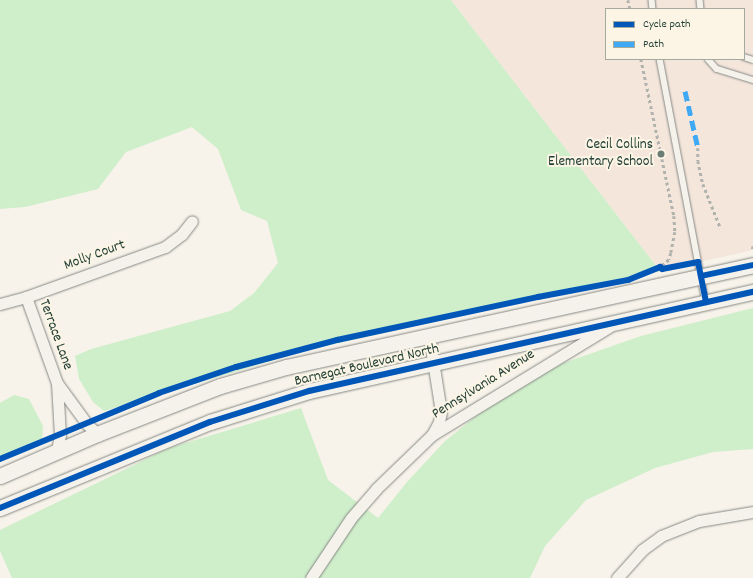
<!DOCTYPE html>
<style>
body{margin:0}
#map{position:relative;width:753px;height:578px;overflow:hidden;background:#f7f3ea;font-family:Dekko,sans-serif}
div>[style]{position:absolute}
.built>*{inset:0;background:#f5e6dc}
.green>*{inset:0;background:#cfeeca}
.path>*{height:2.5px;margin-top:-1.25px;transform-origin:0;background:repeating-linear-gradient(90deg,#b0b2ad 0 3px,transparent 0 6px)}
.roads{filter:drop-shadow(0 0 1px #868984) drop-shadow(0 0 1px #868984)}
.lane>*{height:5.5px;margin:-2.75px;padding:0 2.75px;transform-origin:2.75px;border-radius:2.75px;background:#f5f2ec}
.street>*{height:11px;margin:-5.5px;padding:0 5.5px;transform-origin:5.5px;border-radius:5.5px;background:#f5f2ec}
.secondary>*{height:15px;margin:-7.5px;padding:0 7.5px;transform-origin:7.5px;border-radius:7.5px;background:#f5f2ec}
.quiet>*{height:5px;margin-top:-2.5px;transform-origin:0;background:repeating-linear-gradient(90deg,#3fa9f5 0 10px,transparent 0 15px)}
.cycleway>*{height:6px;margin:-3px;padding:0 3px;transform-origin:3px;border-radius:3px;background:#0057b8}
.dots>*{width:11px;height:11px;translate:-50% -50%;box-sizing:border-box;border:2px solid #fcf5e5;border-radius:50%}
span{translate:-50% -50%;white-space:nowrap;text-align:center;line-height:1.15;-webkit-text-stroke:4px #fcf5e5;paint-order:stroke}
.poi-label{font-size:15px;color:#1f3d34}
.right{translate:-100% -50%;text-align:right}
.street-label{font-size:15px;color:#1f3d34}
.legend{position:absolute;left:605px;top:8px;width:140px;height:52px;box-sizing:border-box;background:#fcf5e5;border:1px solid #a4ab9e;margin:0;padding:5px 7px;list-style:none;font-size:12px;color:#1f3d34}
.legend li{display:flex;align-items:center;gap:8px;height:20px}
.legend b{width:20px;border:1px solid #a4ab9e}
</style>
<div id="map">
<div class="built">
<i style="clip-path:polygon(evenodd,451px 0,753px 0,753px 250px,660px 271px,451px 0,606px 9px,744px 9px,744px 59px,606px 59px,606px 9px)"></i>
</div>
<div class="green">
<i style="clip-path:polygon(0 0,451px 0,660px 271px,304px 351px,104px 411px,93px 402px,79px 379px,75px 356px,91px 349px,230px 311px,254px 293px,278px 263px,267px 221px,241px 210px,218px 149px,192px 127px,126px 152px,98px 189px,25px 207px,0 209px)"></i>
<i style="clip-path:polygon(753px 308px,753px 449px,713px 452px,655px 468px,586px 500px,545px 546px,530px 578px,12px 578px,0 551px,0 530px,169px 448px,301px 408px,328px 480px,378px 518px,407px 482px,445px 441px,526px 376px,641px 336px)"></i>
<i style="clip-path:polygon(14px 395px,29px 399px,43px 426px,42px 441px,0 460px,0 403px)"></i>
</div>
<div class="path">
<i style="left:628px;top:0;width:9px;rotate:77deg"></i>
<i style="left:641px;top:59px;width:160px;rotate:78.1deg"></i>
<i style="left:674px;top:216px;width:16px;rotate:86deg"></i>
<i style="left:675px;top:232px;width:21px;rotate:101deg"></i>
<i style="left:671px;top:253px;width:7px;rotate:106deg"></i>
<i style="left:669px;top:260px;width:11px;rotate:142deg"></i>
<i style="left:698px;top:148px;width:13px;rotate:90deg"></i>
<i style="left:698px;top:161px;width:24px;rotate:78deg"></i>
<i style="left:703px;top:184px;width:48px;rotate:68.2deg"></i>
<i style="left:752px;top:249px;width:3px;rotate:-72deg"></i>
</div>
<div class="roads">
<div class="lane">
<i style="left:652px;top:0;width:9px;rotate:84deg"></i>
<i style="left:700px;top:0;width:9px;rotate:84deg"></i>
<i style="left:744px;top:57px;width:9px;rotate:18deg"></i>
<i style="left:660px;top:59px;width:247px;rotate:79.3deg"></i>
<i style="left:708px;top:59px;width:13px;rotate:48deg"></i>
<i style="left:717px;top:69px;width:38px;rotate:17deg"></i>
</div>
<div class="street">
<i style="left:26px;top:297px;width:91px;rotate:70.2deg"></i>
<i style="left:57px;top:383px;width:52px;rotate:86.7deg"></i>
<i style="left:60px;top:435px;width:16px;rotate:101deg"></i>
<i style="left:0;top:304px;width:27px;rotate:-15deg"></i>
<i style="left:26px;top:297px;width:148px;rotate:-19.8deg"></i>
<i style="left:165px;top:247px;width:21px;rotate:-37deg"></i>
<i style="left:182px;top:234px;width:16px;rotate:-52deg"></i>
<i style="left:57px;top:383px;width:51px;rotate:53.8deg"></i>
<i style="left:87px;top:424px;width:14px;rotate:45deg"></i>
<i style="left:432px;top:435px;width:207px;rotate:-31.4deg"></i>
<i style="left:311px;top:578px;width:72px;rotate:-56.3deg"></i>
<i style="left:351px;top:518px;width:38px;rotate:-49deg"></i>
<i style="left:376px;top:489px;width:78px;rotate:-44deg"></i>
<i style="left:432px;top:435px;width:15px;rotate:-62deg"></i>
<i style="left:439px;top:422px;width:10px;rotate:-79deg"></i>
<i style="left:441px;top:412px;width:78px;rotate:-98.9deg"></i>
<i style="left:617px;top:578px;width:38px;rotate:-48deg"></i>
<i style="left:642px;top:550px;width:24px;rotate:-36deg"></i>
<i style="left:661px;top:536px;width:41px;rotate:-21.5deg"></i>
<i style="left:699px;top:521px;width:55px;rotate:-9.5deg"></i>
</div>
<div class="secondary">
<i style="left:0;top:476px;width:106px;rotate:-23.4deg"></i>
<i style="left:97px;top:434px;width:132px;rotate:-21.3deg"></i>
<i style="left:220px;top:386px;width:69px;rotate:-16.1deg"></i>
<i style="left:286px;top:367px;width:478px;rotate:-12.3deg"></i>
<i style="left:0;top:508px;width:227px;rotate:-22.3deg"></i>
<i style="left:210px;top:422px;width:104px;rotate:-17.4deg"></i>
<i style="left:309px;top:391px;width:455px;rotate:-12.6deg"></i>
</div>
</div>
<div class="quiet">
<i style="left:685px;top:91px;width:58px;rotate:77.2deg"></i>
</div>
<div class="cycleway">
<i style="left:701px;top:276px;width:53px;rotate:-11.9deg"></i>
<i style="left:0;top:459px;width:172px;rotate:-22.5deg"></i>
<i style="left:159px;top:393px;width:81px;rotate:-18.7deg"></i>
<i style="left:236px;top:367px;width:105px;rotate:-15deg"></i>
<i style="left:337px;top:340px;width:206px;rotate:-12.1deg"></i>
<i style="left:538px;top:297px;width:92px;rotate:-10.7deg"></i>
<i style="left:628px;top:280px;width:35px;rotate:-22deg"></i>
<i style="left:660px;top:267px;width:3px;rotate:45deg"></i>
<i style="left:662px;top:269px;width:37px;rotate:-11deg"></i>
<i style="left:698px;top:262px;width:41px;rotate:78.7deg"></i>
<i style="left:0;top:508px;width:227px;rotate:-22.3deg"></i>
<i style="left:210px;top:422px;width:104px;rotate:-17.4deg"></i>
<i style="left:309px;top:391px;width:455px;rotate:-12.6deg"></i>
</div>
<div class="dots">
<i style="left:661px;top:154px;background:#6b7d74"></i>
</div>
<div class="poi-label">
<span class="right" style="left:653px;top:154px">Cecil Collins<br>Elementary School</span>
</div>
<div class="street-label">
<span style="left:95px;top:256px;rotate:-20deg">Molly Court</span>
<span style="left:55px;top:335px;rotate:70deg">Terrace Lane</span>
<span style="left:367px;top:366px;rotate:-13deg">Barnegat Boulevard North</span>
<span style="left:484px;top:385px;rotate:-32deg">Pennsylvania Avenue</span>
</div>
<ul class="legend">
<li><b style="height:5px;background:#0057b8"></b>Cycle path</li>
<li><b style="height:5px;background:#3fa9f5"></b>Path</li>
</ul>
</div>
